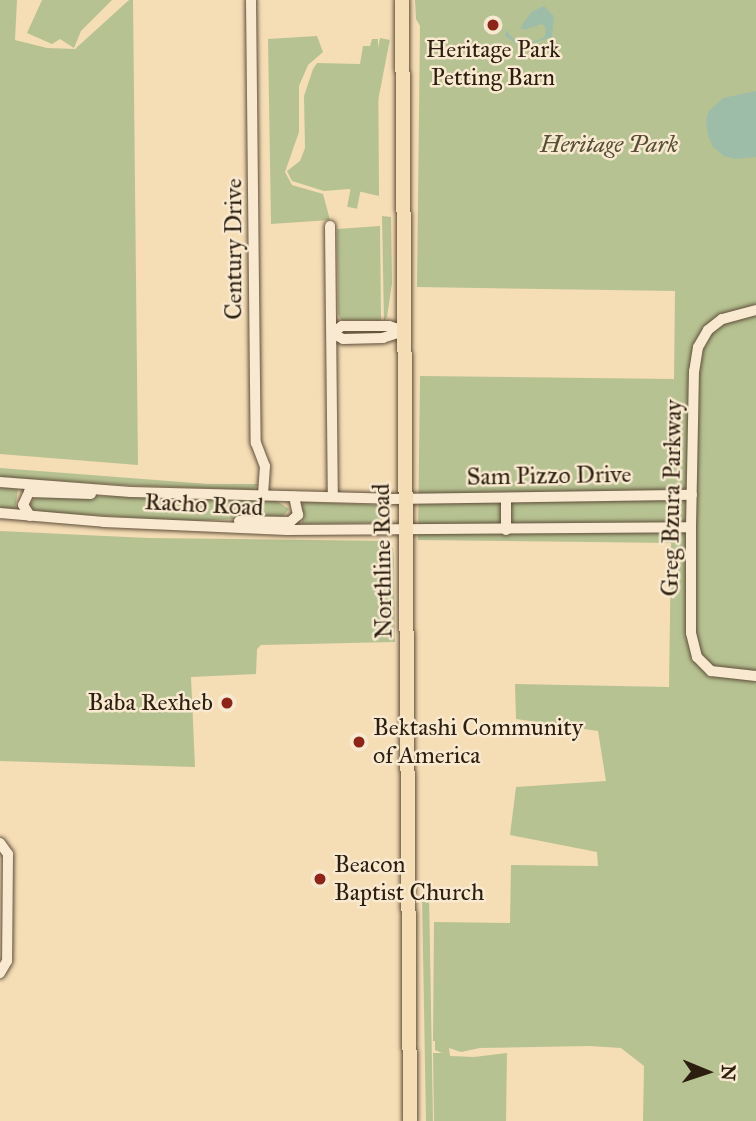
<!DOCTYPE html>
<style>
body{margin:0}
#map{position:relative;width:756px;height:1121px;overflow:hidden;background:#f5ddb6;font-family:"IM FELL Great Primer",serif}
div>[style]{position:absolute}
.green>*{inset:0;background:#b7c292;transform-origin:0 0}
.water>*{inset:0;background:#9dbda9}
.roads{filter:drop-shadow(0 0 2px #5e4e39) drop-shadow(0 0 2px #5e4e39)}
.minor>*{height:10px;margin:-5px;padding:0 5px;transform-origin:5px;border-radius:5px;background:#f8e9d0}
.major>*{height:14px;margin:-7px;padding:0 7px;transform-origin:7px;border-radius:7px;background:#f5ddb6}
.dots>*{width:19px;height:19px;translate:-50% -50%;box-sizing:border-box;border:4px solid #f8e9d0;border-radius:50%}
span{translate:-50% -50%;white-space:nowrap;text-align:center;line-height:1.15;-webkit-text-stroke:5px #f8e9d0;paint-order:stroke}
.poi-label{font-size:24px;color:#2c1f0f}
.right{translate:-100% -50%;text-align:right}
.left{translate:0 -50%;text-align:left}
.park-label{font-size:24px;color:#565036;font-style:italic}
.street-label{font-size:24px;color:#2c1f0f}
.north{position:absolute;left:672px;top:1037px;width:70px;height:70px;-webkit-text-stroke:5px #f8e9d0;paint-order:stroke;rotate:92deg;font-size:19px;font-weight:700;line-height:28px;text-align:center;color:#2c1f0f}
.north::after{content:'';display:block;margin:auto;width:24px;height:32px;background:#2c1f0f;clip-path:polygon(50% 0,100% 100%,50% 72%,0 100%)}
</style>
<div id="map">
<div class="green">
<i style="clip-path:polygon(0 0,17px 0,15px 40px,47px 48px,75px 49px,129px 0,133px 0,138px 465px,0 454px)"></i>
<i style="clip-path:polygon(42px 0,112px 0,81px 31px,74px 48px,60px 39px,52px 44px,27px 33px)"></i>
<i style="clip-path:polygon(415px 0,756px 0,756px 1121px,643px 1121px,644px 1066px,621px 1048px,589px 1046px,480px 1048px,461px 1052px,449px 1048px,450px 1056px,474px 1057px,507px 1053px,506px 1121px,434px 1121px,433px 1053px,442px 1053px,435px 1050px,435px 1041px,433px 1041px,434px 922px,510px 923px,511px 865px,598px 866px,597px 852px,510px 835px,516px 787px,606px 781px,598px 731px,516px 719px,515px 684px,669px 687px,671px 543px,418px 540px,420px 376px,674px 379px,675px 291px,417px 287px,420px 26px,416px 19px)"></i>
<i style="clip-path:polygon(317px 36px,323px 52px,308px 65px,299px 86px,299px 132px,285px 172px,292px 185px,323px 194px,330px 220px,271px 224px,268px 39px)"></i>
<i style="left:380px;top:38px;width:10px;height:172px;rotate:11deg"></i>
<i style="clip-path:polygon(372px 39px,378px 39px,379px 196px,349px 189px,324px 191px,292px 181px,287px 171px,300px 161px,305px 148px,304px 96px,313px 69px,317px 63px,360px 64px,363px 46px,370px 46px)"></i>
<i style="clip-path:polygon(382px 216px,391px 217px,392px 283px,387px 317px,384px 321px)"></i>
<i style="clip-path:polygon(380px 226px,381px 321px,341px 320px,338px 314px,337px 229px)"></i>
<i style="clip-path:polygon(0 468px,208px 484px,258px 484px,253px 490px,123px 485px,0 477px)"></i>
<i style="clip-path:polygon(0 487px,18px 489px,15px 510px,0 509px)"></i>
<i style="clip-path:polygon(124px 496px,277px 501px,289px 509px,283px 517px,189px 521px,40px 512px,31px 508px,30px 503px,37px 497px)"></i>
<i style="clip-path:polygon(305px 502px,382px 505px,382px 523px,302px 524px,302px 504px)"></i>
<i style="clip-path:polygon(0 531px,148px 538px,387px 541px,393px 549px,394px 558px,395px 642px,261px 645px,257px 649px,256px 674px,191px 677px,195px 767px,0 761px)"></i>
<i style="left:429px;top:893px;width:228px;height:7px;rotate:89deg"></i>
</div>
<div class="water">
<i style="clip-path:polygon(544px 6px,554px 16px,552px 37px,521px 47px,505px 36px,506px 30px,515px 41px,527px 44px,545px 37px,546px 28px,542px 24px,524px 30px,520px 28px,531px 12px)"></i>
<i style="clip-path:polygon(756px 91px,756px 157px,735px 159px,724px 156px,713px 147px,708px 136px,706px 121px,708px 112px,723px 98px)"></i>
</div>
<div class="roads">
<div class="minor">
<i style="left:251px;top:0;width:443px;rotate:89.4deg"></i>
<i style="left:256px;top:443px;width:25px;rotate:69deg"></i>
<i style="left:265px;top:466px;width:29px;rotate:94deg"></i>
<i style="left:330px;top:226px;width:271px;rotate:89.4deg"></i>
<i style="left:756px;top:310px;width:35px;rotate:165deg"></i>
<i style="left:722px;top:319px;width:18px;rotate:142deg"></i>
<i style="left:708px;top:330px;width:20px;rotate:120deg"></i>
<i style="left:698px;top:347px;width:24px;rotate:99deg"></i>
<i style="left:694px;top:371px;width:156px;rotate:91.1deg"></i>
<i style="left:691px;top:527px;width:106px;rotate:90deg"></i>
<i style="left:691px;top:633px;width:25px;rotate:76deg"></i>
<i style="left:697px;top:657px;width:20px;rotate:45deg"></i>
<i style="left:711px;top:671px;width:45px;rotate:6.3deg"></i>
<i style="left:342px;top:326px;width:47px"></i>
<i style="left:389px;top:326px;width:16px;rotate:18deg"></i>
<i style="left:404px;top:331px;width:22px;rotate:162deg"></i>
<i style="left:383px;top:338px;width:40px;rotate:178.6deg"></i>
<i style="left:343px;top:339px;width:13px;rotate:-151deg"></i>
<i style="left:332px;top:333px;width:12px;rotate:-35deg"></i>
<i style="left:0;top:482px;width:131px;rotate:4.4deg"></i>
<i style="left:131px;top:492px;width:260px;rotate:1.5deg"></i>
<i style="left:391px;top:499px;width:301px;rotate:-0.8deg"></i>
<i style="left:506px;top:498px;width:32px;rotate:90deg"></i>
<i style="left:0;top:513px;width:104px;rotate:4.9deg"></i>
<i style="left:104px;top:522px;width:183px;rotate:2.5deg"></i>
<i style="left:287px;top:530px;width:404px;rotate:-0.4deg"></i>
<i style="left:30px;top:516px;width:13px;rotate:-122deg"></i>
<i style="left:23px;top:505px;width:14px;rotate:-65deg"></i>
<i style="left:29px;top:492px;width:62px;rotate:1.8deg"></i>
<i style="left:239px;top:521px;width:51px;rotate:1.1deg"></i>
<i style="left:290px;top:522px;width:11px;rotate:-41deg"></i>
<i style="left:298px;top:515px;width:19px;rotate:-102deg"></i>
<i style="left:0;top:843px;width:14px;rotate:54deg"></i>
<i style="left:8px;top:854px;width:107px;rotate:90.5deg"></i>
<i style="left:7px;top:961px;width:14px;rotate:120deg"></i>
</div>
<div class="major">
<i style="left:402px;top:0;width:1121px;rotate:89.59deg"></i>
</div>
</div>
<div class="dots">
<i style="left:493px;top:25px;background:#8f2418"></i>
<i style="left:227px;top:703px;background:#8f2418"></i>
<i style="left:359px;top:742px;background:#8f2418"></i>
<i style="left:320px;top:879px;background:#8f2418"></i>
</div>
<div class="poi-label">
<span style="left:493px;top:64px">Heritage Park<br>Petting Barn</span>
<span class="right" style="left:213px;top:703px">Baba Rexheb</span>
<span class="left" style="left:373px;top:742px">Bektashi Community<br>of America</span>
<span class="left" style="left:334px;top:879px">Beacon<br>Baptist Church</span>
</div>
<div class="park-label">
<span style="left:609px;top:145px">Heritage Park</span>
</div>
<div class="street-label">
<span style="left:234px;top:249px;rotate:-90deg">Century Drive</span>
<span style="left:549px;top:476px;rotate:-1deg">Sam Pizzo Drive</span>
<span style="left:672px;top:498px;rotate:-89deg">Greg Bzura Parkway</span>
<span style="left:204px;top:505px;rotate:3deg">Racho Road</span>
<span style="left:383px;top:561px;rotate:-91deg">Northline Road</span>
</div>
<div class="north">N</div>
</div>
